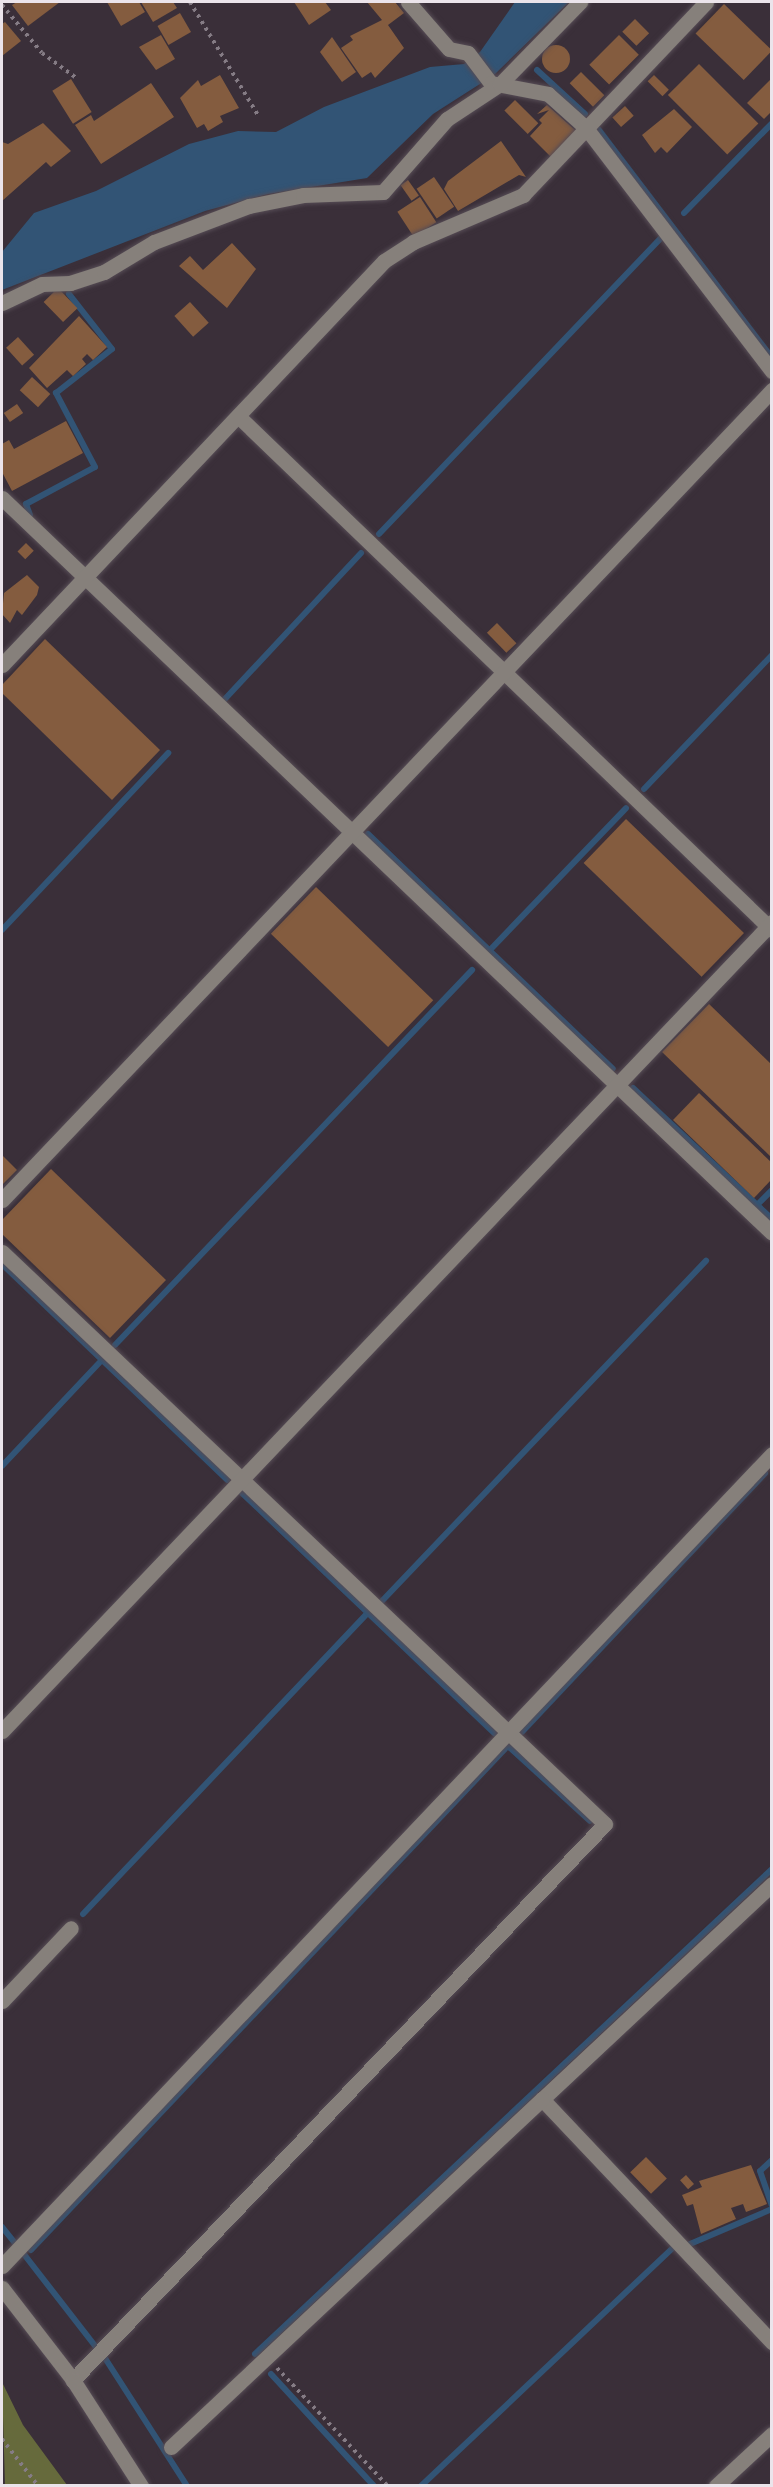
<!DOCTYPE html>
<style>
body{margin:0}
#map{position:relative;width:773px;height:2487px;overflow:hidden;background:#3a2f39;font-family:"PT Sans Narrow",sans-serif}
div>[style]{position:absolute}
.forest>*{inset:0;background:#666a3c}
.water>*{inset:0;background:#325475}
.stream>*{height:6px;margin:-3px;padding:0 3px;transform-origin:3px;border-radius:3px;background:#325475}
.building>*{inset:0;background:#845c3f;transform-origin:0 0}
.round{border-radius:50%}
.path>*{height:4px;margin-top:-2px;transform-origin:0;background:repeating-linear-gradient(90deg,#857c85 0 3px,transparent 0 7.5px)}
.roads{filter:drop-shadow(0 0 2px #564c55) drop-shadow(0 0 2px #564c55)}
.minor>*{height:15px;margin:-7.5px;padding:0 7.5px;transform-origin:7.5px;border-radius:7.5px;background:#86807b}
span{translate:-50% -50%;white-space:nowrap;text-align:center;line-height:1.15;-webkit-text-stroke:4.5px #1e191e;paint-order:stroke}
.frame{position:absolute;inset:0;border:3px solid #ebe4eb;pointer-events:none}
</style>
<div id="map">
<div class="forest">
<i style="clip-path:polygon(2px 2382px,23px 2425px,67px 2485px,5px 2485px)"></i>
</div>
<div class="water">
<i style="clip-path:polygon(515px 2px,569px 2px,494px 75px,433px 114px,367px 178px,268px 194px,205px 211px,2px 290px,2px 252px,34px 213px,96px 191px,189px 144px,238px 131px,276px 132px,324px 107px,430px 67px,464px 64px,480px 52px)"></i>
</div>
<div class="stream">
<i style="left:537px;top:70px;width:65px;rotate:42.5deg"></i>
<i style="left:599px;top:130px;width:286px;rotate:52.8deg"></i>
<i style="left:684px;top:213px;width:126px;rotate:-45.6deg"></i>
<i style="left:30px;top:515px;width:12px;rotate:-110deg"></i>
<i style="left:26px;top:504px;width:78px;rotate:-28.2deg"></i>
<i style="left:95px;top:467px;width:84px;rotate:-117.8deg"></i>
<i style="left:56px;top:393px;width:71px;rotate:-38.2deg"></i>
<i style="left:112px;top:349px;width:70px;rotate:-128deg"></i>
<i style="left:379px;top:534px;width:409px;rotate:-46.4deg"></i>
<i style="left:224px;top:700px;width:201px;rotate:-47deg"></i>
<i style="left:644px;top:789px;width:185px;rotate:-46.3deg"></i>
<i style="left:368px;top:834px;width:339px;rotate:43.8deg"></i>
<i style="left:2px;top:930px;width:243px;rotate:-46.8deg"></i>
<i style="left:489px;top:951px;width:198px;rotate:-46.2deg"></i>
<i style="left:633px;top:1088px;width:191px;rotate:43.3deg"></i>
<i style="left:757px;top:1205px;width:21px;rotate:-45deg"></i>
<i style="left:2px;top:1264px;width:312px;rotate:43.8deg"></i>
<i style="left:115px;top:1345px;width:518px;rotate:-46.41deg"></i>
<i style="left:2px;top:1466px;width:146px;rotate:-46.7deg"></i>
<i style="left:242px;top:1493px;width:349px;rotate:43.6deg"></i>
<i style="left:382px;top:1601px;width:470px;rotate:-46.4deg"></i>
<i style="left:522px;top:1732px;width:355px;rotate:-46.8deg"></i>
<i style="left:508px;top:1746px;width:111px;rotate:42.4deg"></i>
<i style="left:83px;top:1914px;width:413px;rotate:-46.6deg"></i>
<i style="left:772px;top:2160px;width:16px;rotate:137deg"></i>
<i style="left:760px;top:2171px;width:36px;rotate:71deg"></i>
<i style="left:2px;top:2227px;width:21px;rotate:51deg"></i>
<i style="left:690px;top:2244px;width:89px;rotate:-23.1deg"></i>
<i style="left:31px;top:2250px;width:690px;rotate:-46.59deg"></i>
<i style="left:23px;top:2253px;width:119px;rotate:52.2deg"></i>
<i style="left:255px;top:2354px;width:709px;rotate:-43.17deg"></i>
<i style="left:103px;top:2355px;width:156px;rotate:57.3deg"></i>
<i style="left:271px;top:2374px;width:152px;rotate:47.4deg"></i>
<i style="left:421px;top:2486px;width:347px;rotate:-43.4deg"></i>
</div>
<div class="building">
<i style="clip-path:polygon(17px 2px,60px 2px,28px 26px,12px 5px)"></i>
<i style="clip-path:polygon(107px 2px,139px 2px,145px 12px,121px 26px)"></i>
<i style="clip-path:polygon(141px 2px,173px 2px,177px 8px,153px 22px)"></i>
<i style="clip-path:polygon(294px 2px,325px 2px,331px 10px,309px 25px)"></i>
<i style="clip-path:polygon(367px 2px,395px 2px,404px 13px,388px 25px,404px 48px,375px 78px,371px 72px,362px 78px,341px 48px,353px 40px,350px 36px,382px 20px)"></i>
<i style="left:724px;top:4px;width:67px;height:41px;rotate:44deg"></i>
<i style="left:180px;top:13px;width:22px;height:26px;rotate:60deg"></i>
<i style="left:635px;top:19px;width:20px;height:18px;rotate:45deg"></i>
<i style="clip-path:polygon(5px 22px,21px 41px,2px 56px,2px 24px)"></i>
<i style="clip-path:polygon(161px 35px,175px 59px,156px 70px,139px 47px)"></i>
<i style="left:619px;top:35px;width:28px;height:42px;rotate:45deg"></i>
<i style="clip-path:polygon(332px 37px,356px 72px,342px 82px,320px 52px)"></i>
<i class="round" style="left:542px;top:45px;width:28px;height:28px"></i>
<i style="left:699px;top:64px;width:84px;height:44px;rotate:45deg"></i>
<i style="left:581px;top:72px;width:33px;height:16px;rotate:45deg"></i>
<i style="clip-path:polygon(220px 75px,239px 108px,220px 116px,223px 122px,208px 131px,204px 124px,197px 128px,180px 98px,198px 80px,201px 86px)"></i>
<i style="left:654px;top:75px;width:21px;height:9px;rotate:45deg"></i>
<i style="clip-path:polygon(772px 78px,772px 111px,764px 119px,747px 103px)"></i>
<i style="left:71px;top:79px;width:39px;height:22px;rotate:58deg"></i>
<i style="clip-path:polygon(151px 83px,174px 117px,101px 164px,75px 125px,91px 115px,94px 121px)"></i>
<i style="left:515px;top:100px;width:33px;height:15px;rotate:45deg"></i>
<i style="clip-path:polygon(547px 105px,576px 131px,551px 157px,530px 136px,542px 123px,539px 120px,549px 110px,537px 114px)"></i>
<i style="left:625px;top:106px;width:13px;height:17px;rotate:48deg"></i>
<i style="clip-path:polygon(674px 109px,692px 127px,667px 153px,661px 147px,655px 153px,642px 135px)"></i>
<i style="clip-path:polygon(43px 123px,71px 151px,51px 167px,46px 162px,2px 201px,2px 142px,8px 144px)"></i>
<i style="clip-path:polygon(501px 141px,526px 177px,519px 175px,458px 211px,444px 189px,448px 181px)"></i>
<i style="left:434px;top:177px;width:36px;height:21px;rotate:56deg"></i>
<i style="left:408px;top:180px;width:19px;height:9px;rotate:55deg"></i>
<i style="left:420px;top:197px;width:30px;height:27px;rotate:57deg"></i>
<i style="clip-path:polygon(232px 243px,256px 269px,227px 308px,179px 266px,190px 256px,203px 270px)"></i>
<i style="left:58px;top:288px;width:28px;height:20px;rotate:46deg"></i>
<i style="left:190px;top:302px;width:28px;height:21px;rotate:48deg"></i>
<i style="clip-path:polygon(79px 316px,107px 347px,93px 360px,87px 354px,82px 359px,86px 364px,73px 376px,67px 370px,47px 388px,29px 368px)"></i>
<i style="left:18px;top:337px;width:24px;height:16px;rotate:48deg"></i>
<i style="left:32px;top:377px;width:25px;height:18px;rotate:43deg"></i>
<i style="left:17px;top:404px;width:11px;height:16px;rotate:56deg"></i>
<i style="clip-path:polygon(66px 421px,83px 453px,12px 491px,2px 472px,2px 444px,9px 440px,14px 449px)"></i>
<i style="left:26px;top:543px;width:11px;height:12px;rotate:45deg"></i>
<i style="clip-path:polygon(27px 575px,39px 587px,37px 595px,22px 615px,17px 610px,10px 623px,2px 614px,4px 593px)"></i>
<i style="left:497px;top:623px;width:28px;height:14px;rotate:46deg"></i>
<i style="clip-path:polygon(45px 639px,160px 750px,112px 800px,2px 693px,2px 685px)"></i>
<i style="left:626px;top:819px;width:164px;height:61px;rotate:44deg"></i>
<i style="left:316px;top:887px;width:163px;height:65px;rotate:44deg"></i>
<i style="clip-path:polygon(709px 1004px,772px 1065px,772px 1158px,662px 1052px)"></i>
<i style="clip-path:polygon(699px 1093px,772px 1163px,772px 1179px,754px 1198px,673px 1120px)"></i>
<i style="clip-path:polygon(2px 1155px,17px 1170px,2px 1185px)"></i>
<i style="clip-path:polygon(51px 1169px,166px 1280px,110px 1338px,2px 1234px,2px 1220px)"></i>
<i style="left:646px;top:2157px;width:30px;height:22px;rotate:46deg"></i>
<i style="clip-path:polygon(751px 2165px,767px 2204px,746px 2212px,743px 2204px,731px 2208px,736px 2219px,701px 2234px,693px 2204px,687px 2206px,682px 2195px,702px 2187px,699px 2181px)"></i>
<i style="left:686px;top:2175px;width:12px;height:8px;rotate:48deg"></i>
</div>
<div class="path">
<i style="left:190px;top:2px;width:132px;rotate:59deg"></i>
<i style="left:2px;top:5px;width:62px;rotate:50.2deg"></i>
<i style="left:42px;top:53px;width:41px;rotate:36deg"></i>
<i style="left:277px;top:2368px;width:162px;rotate:46.8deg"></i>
<i style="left:2px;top:2439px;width:59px;rotate:52.5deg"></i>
</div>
<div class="roads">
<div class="minor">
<i style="left:408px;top:2px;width:62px;rotate:48.9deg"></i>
<i style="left:449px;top:49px;width:19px;rotate:12deg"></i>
<i style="left:468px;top:53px;width:38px;rotate:53deg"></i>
<i style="left:491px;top:83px;width:58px;rotate:10.9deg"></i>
<i style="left:548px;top:94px;width:51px;rotate:41.8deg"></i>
<i style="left:586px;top:128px;width:306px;rotate:52.6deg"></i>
<i style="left:2px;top:303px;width:44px;rotate:-25.4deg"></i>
<i style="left:42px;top:284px;width:28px;rotate:-2deg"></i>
<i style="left:70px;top:283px;width:36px;rotate:-18deg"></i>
<i style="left:104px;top:272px;width:58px;rotate:-31deg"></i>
<i style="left:154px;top:242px;width:102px;rotate:-20.8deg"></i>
<i style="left:249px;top:206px;width:55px;rotate:-11.5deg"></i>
<i style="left:303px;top:195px;width:80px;rotate:-2.1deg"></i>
<i style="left:383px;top:192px;width:97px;rotate:-48.8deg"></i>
<i style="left:447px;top:119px;width:64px;rotate:-33.4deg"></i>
<i style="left:500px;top:84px;width:115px;rotate:-45.7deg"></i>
<i style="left:238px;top:416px;width:741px;rotate:43.91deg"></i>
<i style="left:2px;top:498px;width:1064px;rotate:43.67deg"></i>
<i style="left:2px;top:665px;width:556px;rotate:-46.6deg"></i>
<i style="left:384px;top:261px;width:35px;rotate:-33deg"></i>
<i style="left:413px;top:242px;width:120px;rotate:-23.1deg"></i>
<i style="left:523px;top:195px;width:266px;rotate:-46.5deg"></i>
<i style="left:2px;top:1200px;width:1118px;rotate:-46.45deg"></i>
<i style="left:2px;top:1252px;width:831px;rotate:43.49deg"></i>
<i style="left:605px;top:1824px;width:770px;rotate:133.74deg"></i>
<i style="left:2px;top:1731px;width:1117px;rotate:-46.41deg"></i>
<i style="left:772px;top:1884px;width:315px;rotate:136.9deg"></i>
<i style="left:542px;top:2099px;width:335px;rotate:46.6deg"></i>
<i style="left:2px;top:2001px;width:100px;rotate:-46.6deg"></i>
<i style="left:2px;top:2266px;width:1119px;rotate:-46.52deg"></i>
<i style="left:2px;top:2288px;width:116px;rotate:52.3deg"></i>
<i style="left:73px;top:2380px;width:126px;rotate:57.3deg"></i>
<i style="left:171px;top:2447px;width:509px;rotate:-43.17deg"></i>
<i style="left:716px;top:2486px;width:76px;rotate:-42.9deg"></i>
</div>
</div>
<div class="frame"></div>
</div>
